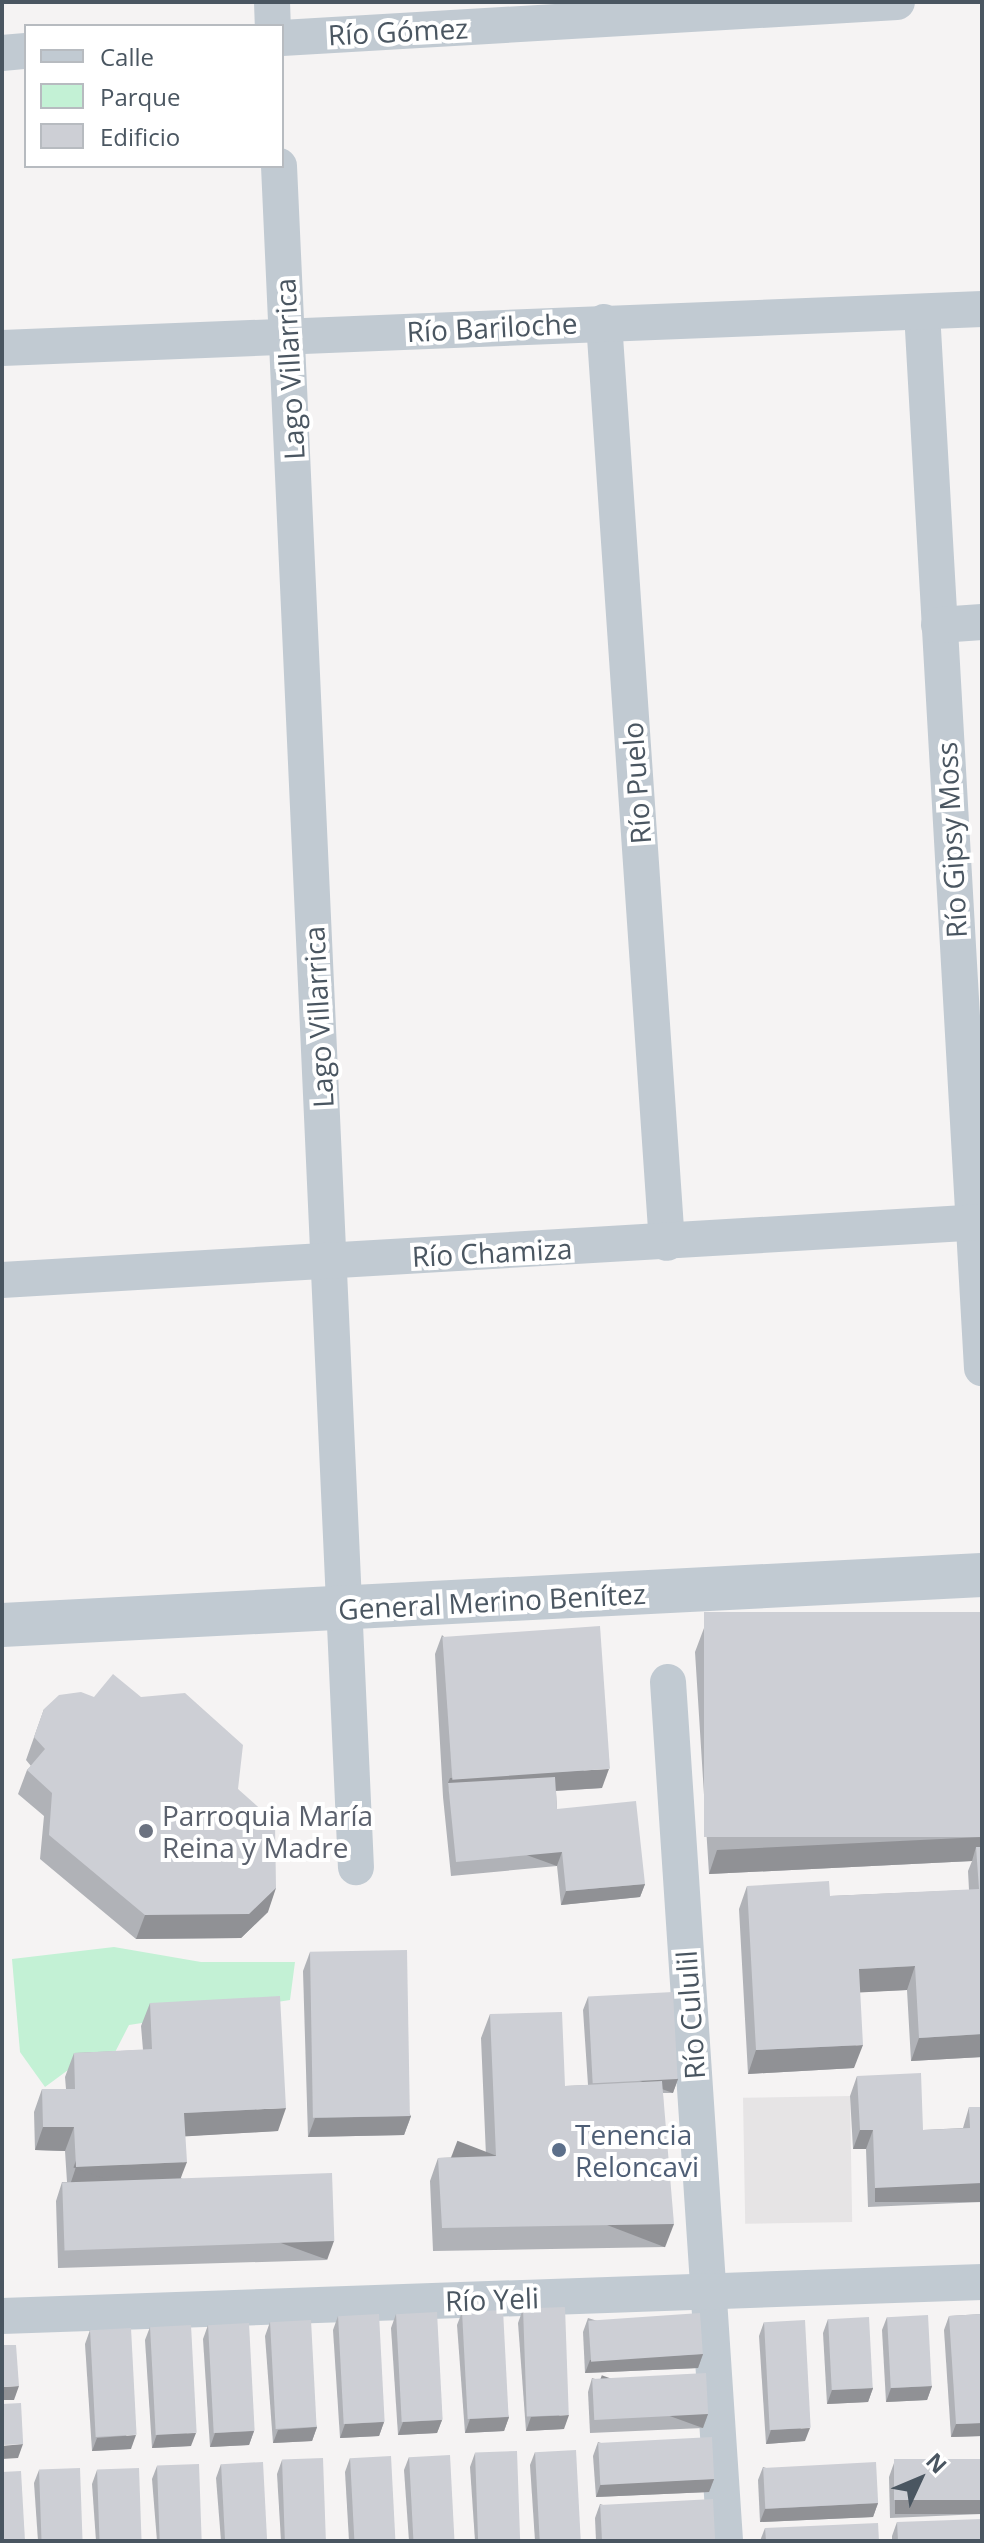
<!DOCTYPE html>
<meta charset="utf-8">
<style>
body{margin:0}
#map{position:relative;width:984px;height:2543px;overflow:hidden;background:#f5f3f3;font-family:"Open Sans",sans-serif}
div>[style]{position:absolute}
.education>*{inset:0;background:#e6e4e5;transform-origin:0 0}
.green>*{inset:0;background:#c3f1d5}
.minor>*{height:36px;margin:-18px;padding:0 18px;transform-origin:18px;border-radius:18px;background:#c1cad2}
.tertiary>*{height:44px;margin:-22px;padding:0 22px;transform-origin:22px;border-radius:22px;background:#c1cad2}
.wall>*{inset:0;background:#b0b2b7}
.shaded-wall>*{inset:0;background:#909195;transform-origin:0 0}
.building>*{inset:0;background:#cdcfd5;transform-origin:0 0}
.dots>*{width:22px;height:22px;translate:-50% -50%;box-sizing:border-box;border:4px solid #fff;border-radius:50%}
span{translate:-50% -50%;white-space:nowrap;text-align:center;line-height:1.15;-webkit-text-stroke:8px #fff;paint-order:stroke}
.street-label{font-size:28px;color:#4a5661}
.worship-label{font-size:28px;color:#5b616d}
.left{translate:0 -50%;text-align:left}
.service-label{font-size:28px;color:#4e5e75}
.frame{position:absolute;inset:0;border:4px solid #4a5661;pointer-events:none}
.legend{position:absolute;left:24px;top:24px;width:260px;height:144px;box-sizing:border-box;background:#fff;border:2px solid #b7bbc0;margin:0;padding:10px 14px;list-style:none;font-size:24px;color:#4a5661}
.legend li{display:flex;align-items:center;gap:16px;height:40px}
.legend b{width:40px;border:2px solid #b7bbc0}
.north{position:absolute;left:880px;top:2439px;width:80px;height:80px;-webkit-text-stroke:6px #fff;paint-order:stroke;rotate:46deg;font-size:22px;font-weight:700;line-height:32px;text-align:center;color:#4a5661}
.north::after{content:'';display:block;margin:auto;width:28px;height:36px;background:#4a5661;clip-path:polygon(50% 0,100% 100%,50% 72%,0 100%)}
</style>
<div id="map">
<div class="education">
<i style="left:850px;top:2096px;width:126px;height:107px;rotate:89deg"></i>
</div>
<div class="green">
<i style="clip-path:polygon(114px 1947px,201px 1962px,295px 1962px,290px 2000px,129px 2025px,110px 2062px,83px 2059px,45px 2087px,20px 2052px,12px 1959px)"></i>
</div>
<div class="minor">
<i style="left:272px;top:2px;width:24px;rotate:88deg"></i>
<i style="left:282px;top:38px;width:616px;rotate:-3.35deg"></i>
<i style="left:2px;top:53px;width:24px;rotate:-5deg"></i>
<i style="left:279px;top:166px;width:1703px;rotate:87.41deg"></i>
<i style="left:922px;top:312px;width:1058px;rotate:86.75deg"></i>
<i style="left:604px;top:322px;width:923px;rotate:86.09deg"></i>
<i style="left:2px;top:348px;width:981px;rotate:-2.28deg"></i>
<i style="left:939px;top:625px;width:43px;rotate:-4deg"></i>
<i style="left:2px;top:1280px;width:982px;rotate:-3.39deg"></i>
<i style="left:668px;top:1682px;width:861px;rotate:86.2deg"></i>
<i style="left:2px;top:2316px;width:981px;rotate:-1.99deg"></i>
</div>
<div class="tertiary">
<i style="left:2px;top:1625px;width:981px;rotate:-2.92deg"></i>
</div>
<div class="wall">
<i style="clip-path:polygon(982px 1612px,982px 2057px,911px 2061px,907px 1990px,860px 1992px,854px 2068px,748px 2074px,739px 1909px,747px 1886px,830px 1896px,969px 1890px,968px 1871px,972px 1861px,709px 1874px,695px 1652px,704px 1628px)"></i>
<i style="clip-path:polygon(442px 1635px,602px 1788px,556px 1791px,557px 1809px,645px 1884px,640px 1897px,561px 1905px,557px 1866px,451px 1876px,443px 1797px,435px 1654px)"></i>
<i style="clip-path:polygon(44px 1709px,238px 1789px,268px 1912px,241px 1938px,136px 1939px,40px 1859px,44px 1816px,18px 1794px,27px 1770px,31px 1766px,26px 1760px)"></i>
<i style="clip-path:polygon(310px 1952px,411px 2116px,404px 2135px,308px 2137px,303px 1971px)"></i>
<i style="clip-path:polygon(588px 1997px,678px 2079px,673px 2093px,663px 2093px,665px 2247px,433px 2251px,430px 2181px,438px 2158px,486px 2156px,481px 2038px,490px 2014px,565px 2086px,588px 2085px,583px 2010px)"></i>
<i style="clip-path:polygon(150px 2003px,278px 2131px,185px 2136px,181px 2178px,327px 2260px,58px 2268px,56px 2201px,62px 2182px,67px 2182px,65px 2151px,35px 2150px,34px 2112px,42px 2089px,66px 2089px,65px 2077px,74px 2053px,143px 2050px,141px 2026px)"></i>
<i style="clip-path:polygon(857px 2076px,923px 2130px,963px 2128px,969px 2107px,982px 2202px,868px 2207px,866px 2149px,853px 2149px,850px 2096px)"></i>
<i style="clip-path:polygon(523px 2309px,564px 2429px,526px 2431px,518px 2323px)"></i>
<i style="clip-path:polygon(462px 2312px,509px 2417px,504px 2431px,465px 2433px,457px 2325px)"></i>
<i style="clip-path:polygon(396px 2314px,442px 2420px,437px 2433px,398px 2435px,391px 2328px)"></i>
<i style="clip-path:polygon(982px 2314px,982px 2436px,951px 2437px,944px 2330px,949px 2316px)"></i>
<i style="clip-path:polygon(338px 2316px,384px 2422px,379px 2436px,340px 2438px,333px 2330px)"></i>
<i style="clip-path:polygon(887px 2317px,932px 2386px,927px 2400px,886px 2402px,882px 2330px)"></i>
<i style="clip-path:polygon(588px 2318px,703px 2354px,698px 2368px,585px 2373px,583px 2332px)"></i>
<i style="clip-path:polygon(828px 2319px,873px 2388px,868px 2402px,827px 2404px,823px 2333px)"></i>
<i style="clip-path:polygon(270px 2322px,317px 2427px,312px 2441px,273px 2443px,265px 2336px)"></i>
<i style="clip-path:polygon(764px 2322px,805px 2441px,766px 2444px,759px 2336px)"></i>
<i style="clip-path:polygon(208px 2325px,254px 2431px,249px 2445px,210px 2447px,203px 2339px)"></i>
<i style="clip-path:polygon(150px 2327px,191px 2446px,152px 2448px,145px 2340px)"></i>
<i style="clip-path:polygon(90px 2330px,131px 2449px,92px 2451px,85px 2344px)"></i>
<i style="clip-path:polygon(592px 2378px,708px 2414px,703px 2428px,590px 2433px,588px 2392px)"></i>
<i style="clip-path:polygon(598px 2442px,714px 2479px,709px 2492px,596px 2497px,593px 2456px)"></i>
<i style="clip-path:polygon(535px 2452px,580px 2541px,535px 2541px,530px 2465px)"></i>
<i style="clip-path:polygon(475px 2453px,520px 2541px,475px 2541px,470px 2467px)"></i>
<i style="clip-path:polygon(409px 2457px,454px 2541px,409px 2541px,404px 2470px)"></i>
<i style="clip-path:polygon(350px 2458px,395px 2541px,349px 2541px,345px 2472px)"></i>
<i style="clip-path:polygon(982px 2459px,982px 2514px,890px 2518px,889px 2477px,894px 2463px)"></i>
<i style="clip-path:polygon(282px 2460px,326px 2541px,281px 2541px,277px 2474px)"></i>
<i style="clip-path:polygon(221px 2464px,267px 2541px,221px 2541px,216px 2478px)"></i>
<i style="clip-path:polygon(157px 2466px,202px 2541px,157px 2541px,152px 2479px)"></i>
<i style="clip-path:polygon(763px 2467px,878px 2503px,873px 2517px,760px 2522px,758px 2480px)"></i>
<i style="clip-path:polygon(39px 2470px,83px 2541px,38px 2541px,34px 2483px)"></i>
<i style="clip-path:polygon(97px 2470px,142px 2541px,96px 2541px,92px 2484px)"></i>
<i style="clip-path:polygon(600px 2504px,715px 2541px,596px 2541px,595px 2518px)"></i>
<i style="clip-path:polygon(897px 2522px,982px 2541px,892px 2541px,892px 2536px)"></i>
<i style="clip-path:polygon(765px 2528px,879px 2541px,760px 2541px)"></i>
</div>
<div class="shaded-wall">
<i style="clip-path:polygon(609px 1769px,602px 1788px,450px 1797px,448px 1783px,450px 1778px)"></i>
<i style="clip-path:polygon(982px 1837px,982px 1860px,976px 1847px,972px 1861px,709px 1874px,717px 1850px)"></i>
<i style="left:562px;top:1852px;width:15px;height:106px;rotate:110deg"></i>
<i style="clip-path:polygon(645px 1884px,640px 1897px,561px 1905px,566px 1891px)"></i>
<i style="clip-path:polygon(276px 1888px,268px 1912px,241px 1938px,136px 1939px,145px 1915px)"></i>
<i style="clip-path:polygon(915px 1966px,907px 1990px,850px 1993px,859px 1969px)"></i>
<i style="clip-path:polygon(982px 2034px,982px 2057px,911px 2061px,919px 2038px)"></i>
<i style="clip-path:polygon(863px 2045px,854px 2068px,748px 2074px,756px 2050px)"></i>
<i style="left:678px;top:2079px;width:15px;height:84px;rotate:110deg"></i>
<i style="clip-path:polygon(286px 2108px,278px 2131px,175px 2137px,184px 2113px)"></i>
<i style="clip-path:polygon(411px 2116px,404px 2135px,308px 2137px,315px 2118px)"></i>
<i style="clip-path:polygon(43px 2127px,74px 2127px,65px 2151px,35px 2150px)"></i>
<i style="clip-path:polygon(860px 2130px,873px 2130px,866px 2149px,853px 2149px)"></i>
<i style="clip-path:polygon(187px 2162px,178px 2185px,68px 2191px,76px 2167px)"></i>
<i style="left:982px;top:2183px;width:19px;height:107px;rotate:90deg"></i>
<i style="left:674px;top:2224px;width:25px;height:232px;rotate:111deg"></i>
<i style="left:334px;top:2241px;width:20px;height:270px;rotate:110deg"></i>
<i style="clip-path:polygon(703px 2354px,698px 2368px,585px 2373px,590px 2360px)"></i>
<i style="clip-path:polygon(19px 2386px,14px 2400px,2px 2400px,2px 2387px)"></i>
<i style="clip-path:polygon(932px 2386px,927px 2400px,886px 2402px,891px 2388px)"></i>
<i style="clip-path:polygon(873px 2388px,868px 2402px,827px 2404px,832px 2390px)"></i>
<i style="left:708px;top:2414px;width:15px;height:113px;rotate:110deg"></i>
<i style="clip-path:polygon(569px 2415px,564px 2429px,526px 2431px,531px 2417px)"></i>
<i style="clip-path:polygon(509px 2417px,504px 2431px,465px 2433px,470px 2419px)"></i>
<i style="clip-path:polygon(442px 2420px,437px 2433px,398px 2435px,403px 2422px)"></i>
<i style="clip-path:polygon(384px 2422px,379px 2436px,340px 2438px,345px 2424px)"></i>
<i style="clip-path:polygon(982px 2423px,982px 2436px,951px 2437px,956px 2424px)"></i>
<i style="clip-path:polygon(317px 2427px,312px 2441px,273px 2443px,278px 2430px)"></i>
<i style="clip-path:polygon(810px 2428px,805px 2441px,766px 2444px,771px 2430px)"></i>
<i style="clip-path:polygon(254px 2431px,249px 2445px,210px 2447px,215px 2433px)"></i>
<i style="clip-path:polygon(196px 2433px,191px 2446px,152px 2448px,157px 2434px)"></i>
<i style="clip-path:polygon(136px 2435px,131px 2449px,92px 2451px,97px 2438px)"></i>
<i style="clip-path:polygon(23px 2444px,18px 2458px,2px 2459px,2px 2446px)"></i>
<i style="clip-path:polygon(714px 2479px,709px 2492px,596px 2497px,601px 2483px)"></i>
<i style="left:982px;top:2500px;width:14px;height:87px;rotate:90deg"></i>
<i style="clip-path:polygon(878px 2503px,873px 2517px,760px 2522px,765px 2509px)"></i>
</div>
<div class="building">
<i style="left:982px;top:1612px;width:225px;height:278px;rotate:90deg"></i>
<i style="left:600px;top:1626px;width:143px;height:158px;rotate:86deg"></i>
<i style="clip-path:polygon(113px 1674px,141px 1697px,185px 1693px,243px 1745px,238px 1789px,275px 1822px,276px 1888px,249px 1914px,145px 1915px,49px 1835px,52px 1793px,27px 1770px,45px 1749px,34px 1737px,44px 1709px,59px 1695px,81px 1692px,94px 1697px)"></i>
<i style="clip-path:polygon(555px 1777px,557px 1809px,636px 1801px,645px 1884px,566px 1891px,562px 1852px,456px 1862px,448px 1783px)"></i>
<i style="clip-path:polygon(976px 1847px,982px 1847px,982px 2034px,919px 2038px,915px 1966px,859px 1969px,863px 2045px,756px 2050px,747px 1886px,829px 1881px,830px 1896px,979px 1889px)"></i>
<i style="left:407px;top:1950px;width:166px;height:97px;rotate:89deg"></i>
<i style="left:673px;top:1992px;width:87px;height:85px;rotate:87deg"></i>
<i style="clip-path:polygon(280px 1996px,286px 2108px,184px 2113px,187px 2162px,76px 2167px,74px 2127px,43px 2127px,42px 2089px,75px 2089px,74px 2053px,152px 2049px,150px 2003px)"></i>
<i style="clip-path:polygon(562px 2012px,565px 2086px,662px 2081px,674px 2224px,442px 2228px,438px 2158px,496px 2156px,490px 2014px)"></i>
<i style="clip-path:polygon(921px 2073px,923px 2130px,970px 2128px,969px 2107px,982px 2107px,982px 2183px,875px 2188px,873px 2130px,860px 2130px,857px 2076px)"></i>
<i style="left:332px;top:2173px;width:68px;height:270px;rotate:88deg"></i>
<i style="left:565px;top:2307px;width:108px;height:42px;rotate:88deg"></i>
<i style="left:503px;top:2310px;width:107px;height:41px;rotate:87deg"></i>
<i style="left:437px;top:2312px;width:108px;height:41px;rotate:87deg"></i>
<i style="left:700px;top:2313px;width:41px;height:112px;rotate:86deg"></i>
<i style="left:379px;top:2314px;width:108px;height:41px;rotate:87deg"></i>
<i style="clip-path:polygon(982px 2314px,982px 2423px,956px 2424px,949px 2316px)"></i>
<i style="left:928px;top:2315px;width:71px;height:41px;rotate:87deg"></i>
<i style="left:869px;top:2317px;width:71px;height:41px;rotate:87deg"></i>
<i style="left:311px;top:2320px;width:107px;height:41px;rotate:87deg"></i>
<i style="left:805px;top:2320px;width:108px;height:41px;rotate:87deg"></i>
<i style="left:249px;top:2323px;width:108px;height:41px;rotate:87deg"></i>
<i style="left:191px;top:2325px;width:108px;height:41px;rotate:87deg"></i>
<i style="left:131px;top:2328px;width:107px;height:41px;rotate:87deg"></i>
<i style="clip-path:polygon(2px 2345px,16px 2345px,19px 2386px,2px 2387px)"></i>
<i style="left:706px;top:2373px;width:41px;height:114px;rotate:87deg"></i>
<i style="left:21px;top:2403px;width:41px;height:19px;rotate:87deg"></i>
<i style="left:712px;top:2437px;width:42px;height:114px;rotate:87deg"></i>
<i style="left:576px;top:2450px;width:91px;height:41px;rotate:87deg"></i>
<i style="left:517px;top:2451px;width:90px;height:42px;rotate:88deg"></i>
<i style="left:450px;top:2455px;width:86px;height:41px;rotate:87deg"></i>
<i style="left:391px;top:2456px;width:85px;height:41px;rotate:87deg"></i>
<i style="left:323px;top:2458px;width:83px;height:41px;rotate:88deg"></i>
<i style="left:982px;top:2459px;width:41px;height:88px;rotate:90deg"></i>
<i style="left:263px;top:2462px;width:79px;height:42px;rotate:87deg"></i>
<i style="left:876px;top:2462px;width:41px;height:113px;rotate:87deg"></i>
<i style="left:199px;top:2464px;width:77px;height:42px;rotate:88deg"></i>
<i style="left:80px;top:2468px;width:73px;height:41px;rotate:88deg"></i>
<i style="left:139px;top:2468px;width:73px;height:42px;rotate:88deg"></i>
<i style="clip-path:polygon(21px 2471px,25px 2541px,2px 2541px,2px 2472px)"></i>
<i style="left:713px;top:2499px;width:41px;height:113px;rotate:87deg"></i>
<i style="clip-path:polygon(982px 2519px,982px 2541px,898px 2541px,897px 2522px)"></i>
<i style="clip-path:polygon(878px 2523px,879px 2541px,766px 2541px,765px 2528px)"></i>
</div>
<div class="dots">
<i style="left:146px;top:1831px;background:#6b7280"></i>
<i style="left:559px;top:2150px;background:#5c6f8a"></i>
</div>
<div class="street-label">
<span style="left:398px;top:31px;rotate:-3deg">Río Gómez</span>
<span style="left:492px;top:327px;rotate:-3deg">Río Bariloche</span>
<span style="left:289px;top:369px;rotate:-93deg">Lago Villarrica</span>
<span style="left:636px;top:783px;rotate:-94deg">Río Puelo</span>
<span style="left:951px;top:840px;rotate:-93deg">Río Gipsy Moss</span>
<span style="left:318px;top:1017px;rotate:-93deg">Lago Villarrica</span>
<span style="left:492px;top:1252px;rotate:-3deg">Río Chamiza</span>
<span style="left:492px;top:1601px;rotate:-3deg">General Merino Benítez</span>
<span style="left:690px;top:2015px;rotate:-94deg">Río Cululil</span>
<span style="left:492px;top:2299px;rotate:-2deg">Río Yeli</span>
</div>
<div class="worship-label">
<span class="left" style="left:162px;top:1831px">Parroquia María<br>Reina y Madre</span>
</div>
<div class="service-label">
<span class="left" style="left:575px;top:2150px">Tenencia<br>Reloncavi</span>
</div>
<div class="frame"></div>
<ul class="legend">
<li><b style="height:10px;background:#c1cad2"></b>Calle</li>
<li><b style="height:22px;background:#c3f1d5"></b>Parque</li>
<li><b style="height:22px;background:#cdcfd5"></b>Edificio</li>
</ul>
<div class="north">N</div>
</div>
